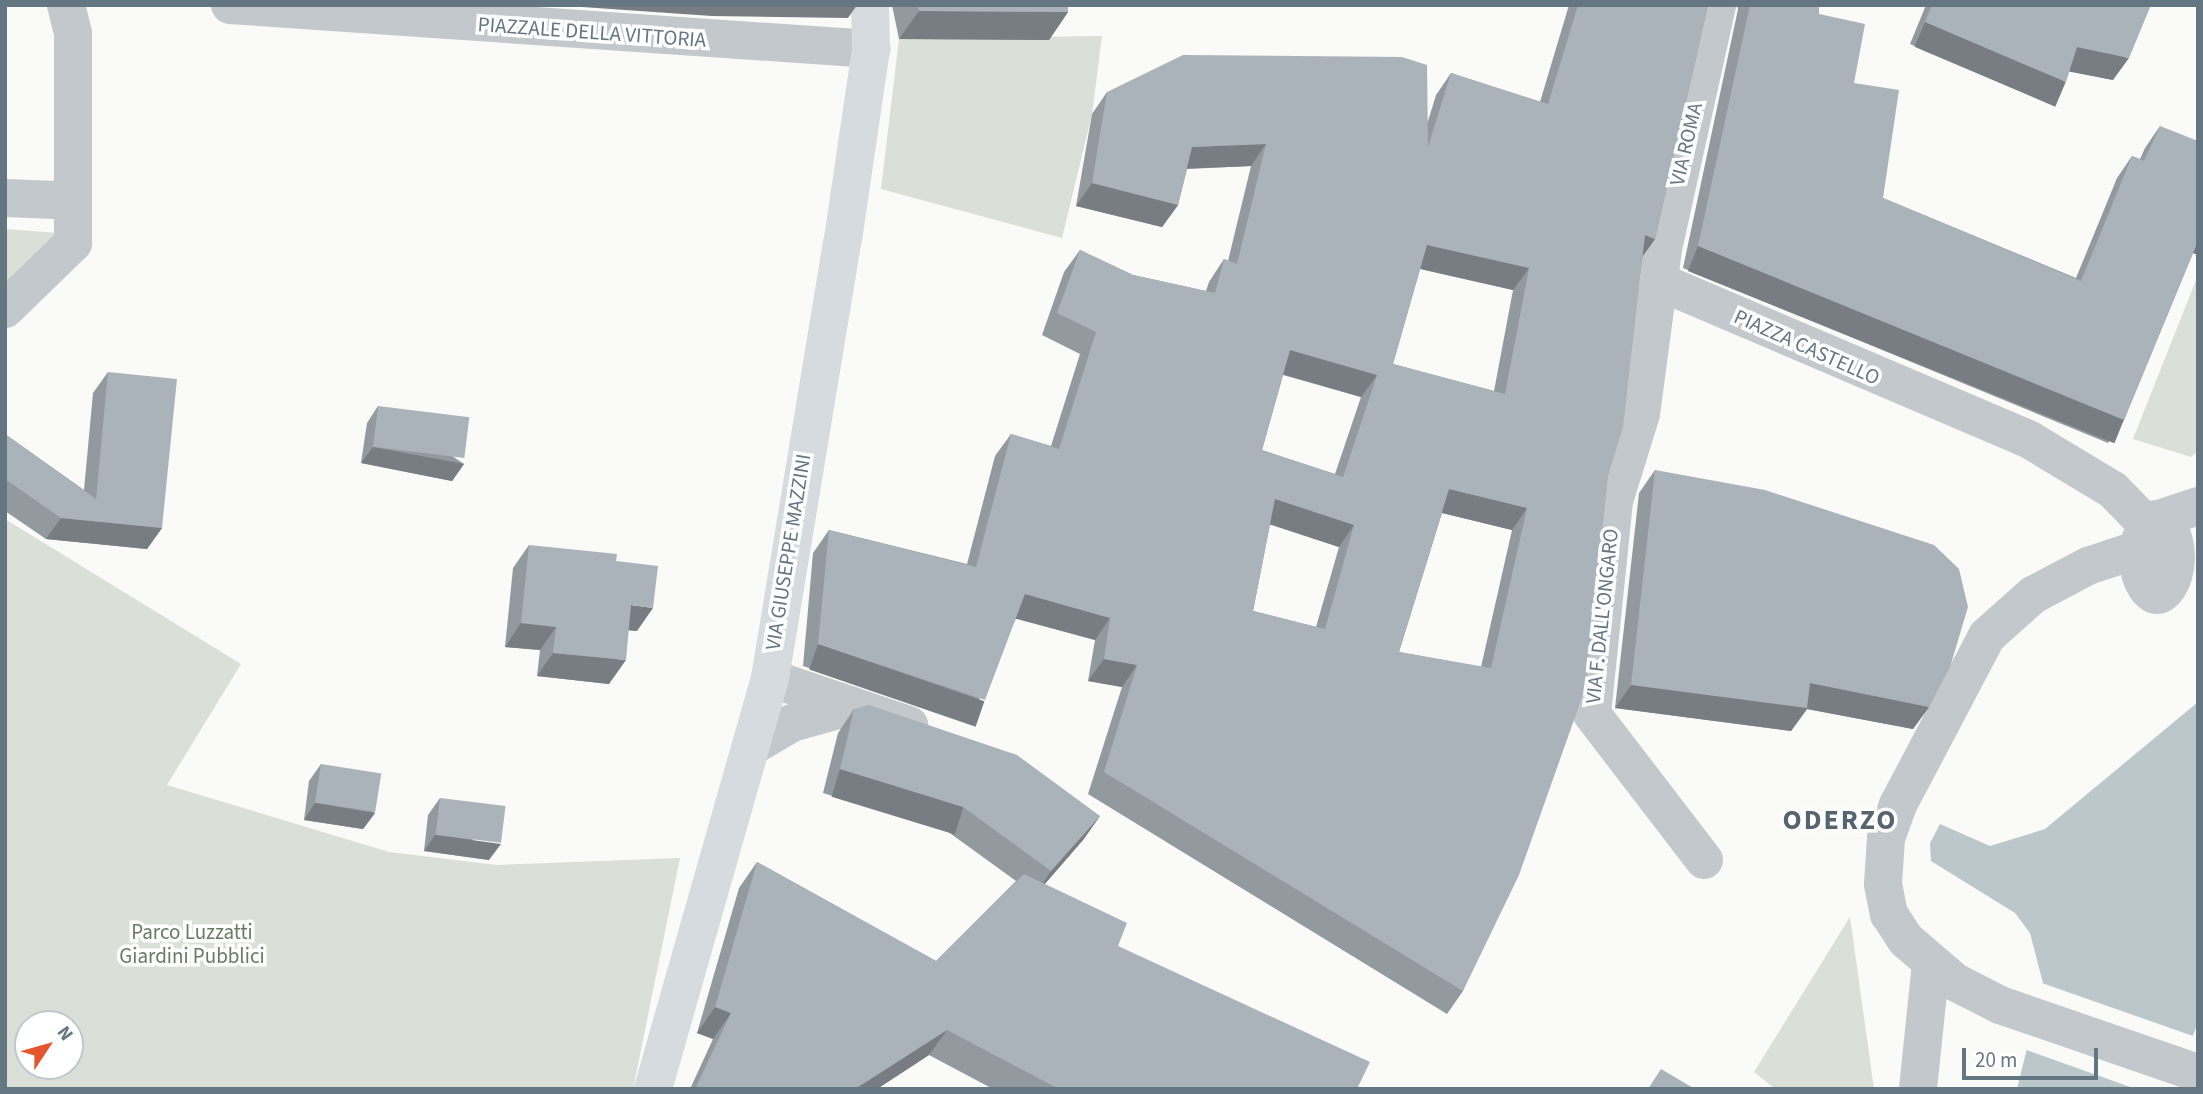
<!DOCTYPE html>
<style>
body{margin:0}
#map{position:relative;width:2203px;height:1094px;overflow:hidden;background:#fafaf8;font-family:"Source Sans 3",sans-serif}
div>[style]{position:absolute}
.green>*{inset:0;background:#dadfd7}
.water>*{inset:0;background:#bbc7cb}
.pier>*{inset:0;background:#fafaf8}
.street>*{height:38px;margin:-19px;padding:0 19px;transform-origin:19px;border-radius:19px;background:#c3c8cc}
.street>.ring{margin:-19px;padding:0;box-sizing:content-box;background:none;border:38px solid #c3c8cc;border-radius:50%}
.secondary>*{height:38px;margin:-19px;padding:0 19px;transform-origin:19px;border-radius:19px;background:#d6dbdf}
.wall>*{inset:0;background:#929a9f}
.shaded-wall>*{inset:0;background:#777d82;transform-origin:0 0}
.building>*{inset:0;background:#aab3b9;transform-origin:0 0}
span{translate:-50% -50%;white-space:nowrap;text-align:center;line-height:1.15;-webkit-text-stroke:7px #fff;paint-order:stroke}
.street-label{font-size:21px;color:#657683}
.park-label{font-size:21px;color:#687a64}
.district-label{font-size:28px;color:#57646e;font-weight:700;letter-spacing:2px}
.frame{position:absolute;inset:0;border:7px solid #657683;pointer-events:none}
.north{position:absolute;left:14px;top:1010px;width:70px;height:70px;box-sizing:border-box;background:#fff;border:2px solid #c1c8cd;border-radius:50%;rotate:54deg;font-size:19px;font-weight:700;line-height:28px;text-align:center;color:#657683}
.north::after{content:'';display:block;margin:auto;width:24px;height:32px;background:#e4572e;clip-path:polygon(50% 0,100% 100%,50% 72%,0 100%)}
.scale{position:absolute;left:1962px;top:1048px;width:136px;height:32px;box-sizing:border-box;border:4px solid #657683;border-top:0;padding-left:9px;font-size:21px;line-height:24px;white-space:nowrap;color:#657683;-webkit-text-stroke:5px #fff;paint-order:stroke}
</style>
<div id="map">
<div class="green">
<i style="clip-path:polygon(1102px 36px,1092px 114px,1062px 238px,881px 189px,899px 39px)"></i>
<i style="clip-path:polygon(5px 229px,59px 233px,5px 289px)"></i>
<i style="clip-path:polygon(2198px 275px,2198px 451px,2191px 457px,2133px 439px)"></i>
<i style="clip-path:polygon(evenodd,5px 519px,241px 664px,167px 785px,389px 852px,497px 865px,680px 858px,633px 1089px,5px 1089px,5px 519px,70px 1024px,70px 1066px,28px 1066px,28px 1024px,70px 1024px)"></i>
<i style="clip-path:polygon(1850px 917px,1874px 1089px,1775px 1089px,1754px 1072px)"></i>
</div>
<div class="water">
<i style="clip-path:polygon(2198px 702px,2198px 1022px,2173px 1089px,2017px 1089px,2043px 983px,2030px 933px,2015px 913px,1931px 861px,1930px 843px,1940px 824px,1990px 846px,2045px 829px)"></i>
</div>
<div class="pier">
<i style="clip-path:polygon(2039px 982px,2193px 1036px,2177px 1089px,2136px 1089px,2021px 1048px)"></i>
</div>
<div class="street">
<i style="left:230px;top:5px;width:643px;rotate:3.93deg"></i>
<i style="left:5px;top:198px;width:51px;rotate:2.2deg"></i>
<i style="left:56px;top:200px;width:17px;rotate:-24deg"></i>
<i style="left:1660px;top:282px;width:402px;rotate:23.1deg"></i>
<i style="left:2030px;top:440px;width:97px;rotate:31.1deg"></i>
<i style="left:2113px;top:490px;width:46px;rotate:45.9deg"></i>
<i style="left:5px;top:309px;width:95px;rotate:-44.1deg"></i>
<i style="left:73px;top:243px;width:210px;rotate:-90deg"></i>
<i style="left:73px;top:33px;width:29px;rotate:-104deg"></i>
<i style="left:2159px;top:519px;width:41px;rotate:-18.4deg"></i>
<i class="ring" style="left:2138px;top:519px;width:-2px;height:-2px"></i>
<i style="left:2142px;top:548px;width:57px;rotate:161.6deg"></i>
<i style="left:2088px;top:566px;width:62px;rotate:152.2deg"></i>
<i style="left:2033px;top:595px;width:62px;rotate:138.3deg"></i>
<i style="left:1987px;top:636px;width:191px;rotate:117.8deg"></i>
<i style="left:1898px;top:805px;width:35px;rotate:110deg"></i>
<i style="left:1886px;top:838px;width:46px;rotate:93.7deg"></i>
<i style="left:1883px;top:884px;width:31px;rotate:79deg"></i>
<i style="left:1889px;top:914px;width:31px;rotate:57deg"></i>
<i style="left:1906px;top:940px;width:65px;rotate:40.6deg"></i>
<i style="left:1955px;top:982px;width:51px;rotate:27.1deg"></i>
<i style="left:2000px;top:1005px;width:209px;rotate:19deg"></i>
<i style="left:770px;top:678px;width:147px;rotate:18.7deg"></i>
<i style="left:753px;top:746px;width:45px;rotate:-30.5deg"></i>
<i style="left:792px;top:723px;width:63px;rotate:-15.6deg"></i>
<i style="left:1704px;top:860px;width:184px;rotate:-127.5deg"></i>
<i style="left:1592px;top:714px;width:214px;rotate:-84.1deg"></i>
<i style="left:1614px;top:501px;width:91px;rotate:-72.8deg"></i>
<i style="left:1641px;top:414px;width:166px;rotate:-82.4deg"></i>
<i style="left:1663px;top:249px;width:250px;rotate:-77.5deg"></i>
<i style="left:1918px;top:1089px;width:126px;rotate:-84.1deg"></i>
</div>
<div class="secondary">
<i style="left:653px;top:1089px;width:427px;rotate:-74.1deg"></i>
<i style="left:770px;top:678px;width:445px;rotate:-80.6deg"></i>
<i style="left:843px;top:239px;width:192px;rotate:-81.6deg"></i>
<i style="left:871px;top:49px;width:44px;rotate:-91.3deg"></i>
</div>
<div class="wall">
<i style="clip-path:polygon(892px 5px,1068px 5px,1068px 12px,1049px 40px,899px 39px)"></i>
<i style="clip-path:polygon(evenodd,1569px 5px,1708px 5px,1655px 239px,1643px 256px,1608px 476px,1463px 991px,1447px 1014px,1088px 794px,1122px 687px,1088px 681px,1095px 640px,1016px 618px,969px 722px,803px 666px,813px 553px,829px 530px,967px 564px,995px 456px,1011px 434px,1051px 446px,1080px 354px,1042px 335px,1064px 272px,1080px 250px,1133px 275px,1206px 291px,1209px 282px,1224px 259px,1228px 261px,1251px 166px,1187px 169px,1178px 205px,1162px 227px,1076px 206px,1092px 114px,1107px 92px,1428px 121px,1436px 95px,1451px 73px,1540px 102px,1569px 5px,1420px 269px,1513px 290px,1494px 391px,1393px 364px,1420px 269px,1569px 5px,1283px 375px,1361px 397px,1335px 474px,1262px 450px,1283px 375px,1569px 5px,1442px 513px,1512px 530px,1481px 667px,1399px 652px,1442px 513px,1569px 5px,1270px 524px,1339px 547px,1316px 627px,1253px 611px,1270px 524px)"></i>
<i style="clip-path:polygon(1737px 5px,1819px 5px,1819px 14px,1854px 83px,1883px 198px,2076px 278px,2117px 178px,2132px 156px,2140px 159px,2145px 148px,2160px 126px,2193px 253px,2124px 420px,2108px 443px,1683px 268px,1738px 9px)"></i>
<i style="clip-path:polygon(1926px 5px,2151px 5px,2113px 80px,2069px 71px,2050px 104px,1910px 44px)"></i>
<i style="clip-path:polygon(108px 372px,162px 528px,147px 549px,46px 539px,5px 511px,5px 434px,84px 490px,93px 393px)"></i>
<i style="clip-path:polygon(378px 406px,464px 464px,452px 481px,361px 463px,367px 423px)"></i>
<i style="clip-path:polygon(1655px 470px,1929px 707px,1913px 729px,1807px 709px,1791px 731px,1615px 708px,1639px 493px)"></i>
<i style="clip-path:polygon(529px 545px,637px 631px,628px 630px,609px 684px,537px 676px,540px 650px,505px 647px,513px 568px)"></i>
<i style="clip-path:polygon(854px 709px,1100px 816px,1083px 840px,1045px 884px,1118px 946px,1357px 1089px,993px 1089px,929px 1055px,877px 1089px,690px 1089px,713px 1039px,697px 1033px,739px 888px,757px 862px,936px 961px,1016px 881px,947px 831px,823px 793px,838px 733px)"></i>
<i style="clip-path:polygon(321px 764px,375px 813px,363px 829px,304px 820px,309px 781px)"></i>
<i style="clip-path:polygon(440px 798px,489px 860px,424px 851px,428px 815px)"></i>
</div>
<div class="shaded-wall">
<i style="clip-path:polygon(553px 5px,857px 5px,848px 18px,712px 16px)"></i>
<i style="clip-path:polygon(919px 11px,1068px 12px,1049px 40px,899px 39px)"></i>
<i style="left:1925px;top:22px;width:153px;height:27px;rotate:23deg"></i>
<i style="clip-path:polygon(2077px 47px,2129px 58px,2113px 80px,2061px 70px)"></i>
<i style="clip-path:polygon(1266px 144px,1251px 166px,1177px 169px,1192px 147px)"></i>
<i style="clip-path:polygon(1092px 183px,1178px 205px,1162px 227px,1076px 206px)"></i>
<i style="clip-path:polygon(1645px 235px,1655px 239px,1639px 261px)"></i>
<i style="clip-path:polygon(2198px 236px,2198px 255px,2187px 251px)"></i>
<i style="clip-path:polygon(1427px 245px,1529px 268px,1513px 290px,1412px 267px)"></i>
<i style="left:1698px;top:246px;width:460px;height:27px;rotate:22deg"></i>
<i style="clip-path:polygon(1290px 350px,1377px 375px,1361px 397px,1275px 372px)"></i>
<i style="clip-path:polygon(373px 447px,464px 464px,452px 481px,361px 463px)"></i>
<i style="clip-path:polygon(1449px 489px,1527px 508px,1512px 530px,1434px 511px)"></i>
<i style="clip-path:polygon(1275px 499px,1354px 525px,1339px 547px,1259px 521px)"></i>
<i style="clip-path:polygon(61px 518px,162px 528px,147px 549px,46px 539px)"></i>
<i style="clip-path:polygon(1025px 594px,1110px 618px,1095px 640px,1009px 617px)"></i>
<i style="clip-path:polygon(631px 605px,653px 608px,637px 631px,614px 629px)"></i>
<i style="clip-path:polygon(521px 623px,556px 627px,540px 650px,505px 647px)"></i>
<i style="left:818px;top:644px;width:176px;height:27px;rotate:19deg"></i>
<i style="clip-path:polygon(553px 653px,626px 660px,609px 684px,537px 676px)"></i>
<i style="clip-path:polygon(1104px 659px,1137px 665px,1122px 687px,1088px 681px)"></i>
<i style="clip-path:polygon(1810px 683px,1929px 707px,1913px 729px,1807px 709px,1791px 731px,1615px 708px,1631px 685px)"></i>
<i style="left:840px;top:769px;width:129px;height:29px;rotate:17deg"></i>
<i style="clip-path:polygon(315px 803px,375px 813px,363px 829px,304px 820px)"></i>
<i style="clip-path:polygon(1100px 816px,1083px 840px,1035px 895px,1051px 871px)"></i>
<i style="clip-path:polygon(435px 835px,501px 844px,489px 860px,424px 851px)"></i>
<i style="clip-path:polygon(715px 1007px,731px 1013px,713px 1039px,697px 1033px)"></i>
<i style="clip-path:polygon(947px 1030px,929px 1055px,877px 1089px,855px 1089px)"></i>
</div>
<div class="building">
<i style="clip-path:polygon(918px 5px,1068px 5px,1068px 12px,919px 11px)"></i>
<i style="clip-path:polygon(evenodd,1578px 5px,1708px 5px,1655px 239px,1645px 235px,1623px 427px,1608px 476px,1586px 686px,1519px 875px,1463px 991px,1104px 772px,1137px 665px,1104px 659px,1110px 618px,1025px 594px,985px 700px,818px 644px,829px 530px,976px 567px,1011px 434px,1059px 449px,1096px 332px,1057px 313px,1080px 250px,1133px 275px,1215px 293px,1224px 259px,1237px 264px,1266px 144px,1192px 147px,1178px 205px,1092px 183px,1107px 92px,1183px 55px,1402px 57px,1427px 65px,1428px 147px,1451px 73px,1548px 104px,1578px 5px,1427px 245px,1529px 268px,1505px 394px,1393px 364px,1427px 245px,1578px 5px,1290px 350px,1377px 375px,1343px 477px,1262px 450px,1290px 350px,1578px 5px,1449px 489px,1527px 508px,1491px 668px,1399px 652px,1449px 489px,1578px 5px,1275px 499px,1354px 525px,1325px 629px,1253px 611px,1275px 499px)"></i>
<i style="clip-path:polygon(1750px 5px,1819px 5px,1819px 14px,1865px 24px,1854px 83px,1899px 90px,1883px 198px,2081px 281px,2132px 156px,2144px 161px,2160px 126px,2198px 141px,2198px 241px,2124px 420px,1698px 246px)"></i>
<i style="clip-path:polygon(1932px 5px,2151px 5px,2129px 58px,2077px 47px,2066px 82px,1925px 22px)"></i>
<i style="clip-path:polygon(108px 372px,177px 379px,162px 528px,61px 518px,5px 479px,5px 434px,96px 499px)"></i>
<i style="left:378px;top:406px;width:92px;height:41px;rotate:7deg"></i>
<i style="clip-path:polygon(1655px 470px,1765px 490px,1934px 545px,1959px 569px,1968px 607px,1950px 667px,1929px 707px,1810px 683px,1807px 708px,1631px 685px)"></i>
<i style="clip-path:polygon(529px 545px,617px 554px,616px 561px,658px 566px,653px 608px,631px 605px,626px 660px,553px 653px,556px 627px,521px 623px)"></i>
<i style="clip-path:polygon(869px 705px,1017px 755px,1100px 816px,1051px 871px,963px 807px,840px 769px,854px 709px)"></i>
<i style="left:321px;top:764px;width:61px;height:39px;rotate:9deg"></i>
<i style="left:440px;top:798px;width:66px;height:37px;rotate:7deg"></i>
<i style="clip-path:polygon(757px 862px,936px 961px,1024px 874px,1127px 923px,1118px 946px,1370px 1062px,1357px 1089px,1059px 1089px,947px 1030px,855px 1089px,695px 1089px,731px 1013px,715px 1007px)"></i>
<i style="clip-path:polygon(1661px 1069px,1695px 1089px,1648px 1089px)"></i>
</div>
<div class="street-label">
<span style="left:592px;top:32px;rotate:4deg">PIAZZALE DELLA VITTORIA</span>
<span style="left:1686px;top:144px;rotate:-77deg">VIA ROMA</span>
<span style="left:1807px;top:347px;rotate:24deg">PIAZZA CASTELLO</span>
<span style="left:788px;top:552px;rotate:-81deg">VIA GIUSEPPE MAZZINI</span>
<span style="left:1602px;top:616px;rotate:-84deg">VIA F. DALL'ONGARO</span>
</div>
<div class="park-label">
<span style="left:192px;top:944px">Parco Luzzatti<br>Giardini Pubblici</span>
</div>
<div class="district-label">
<span style="left:1840px;top:820px">ODERZO</span>
</div>
<div class="frame"></div>
<div class="north">N</div>
<div class="scale">20 m</div>
</div>
